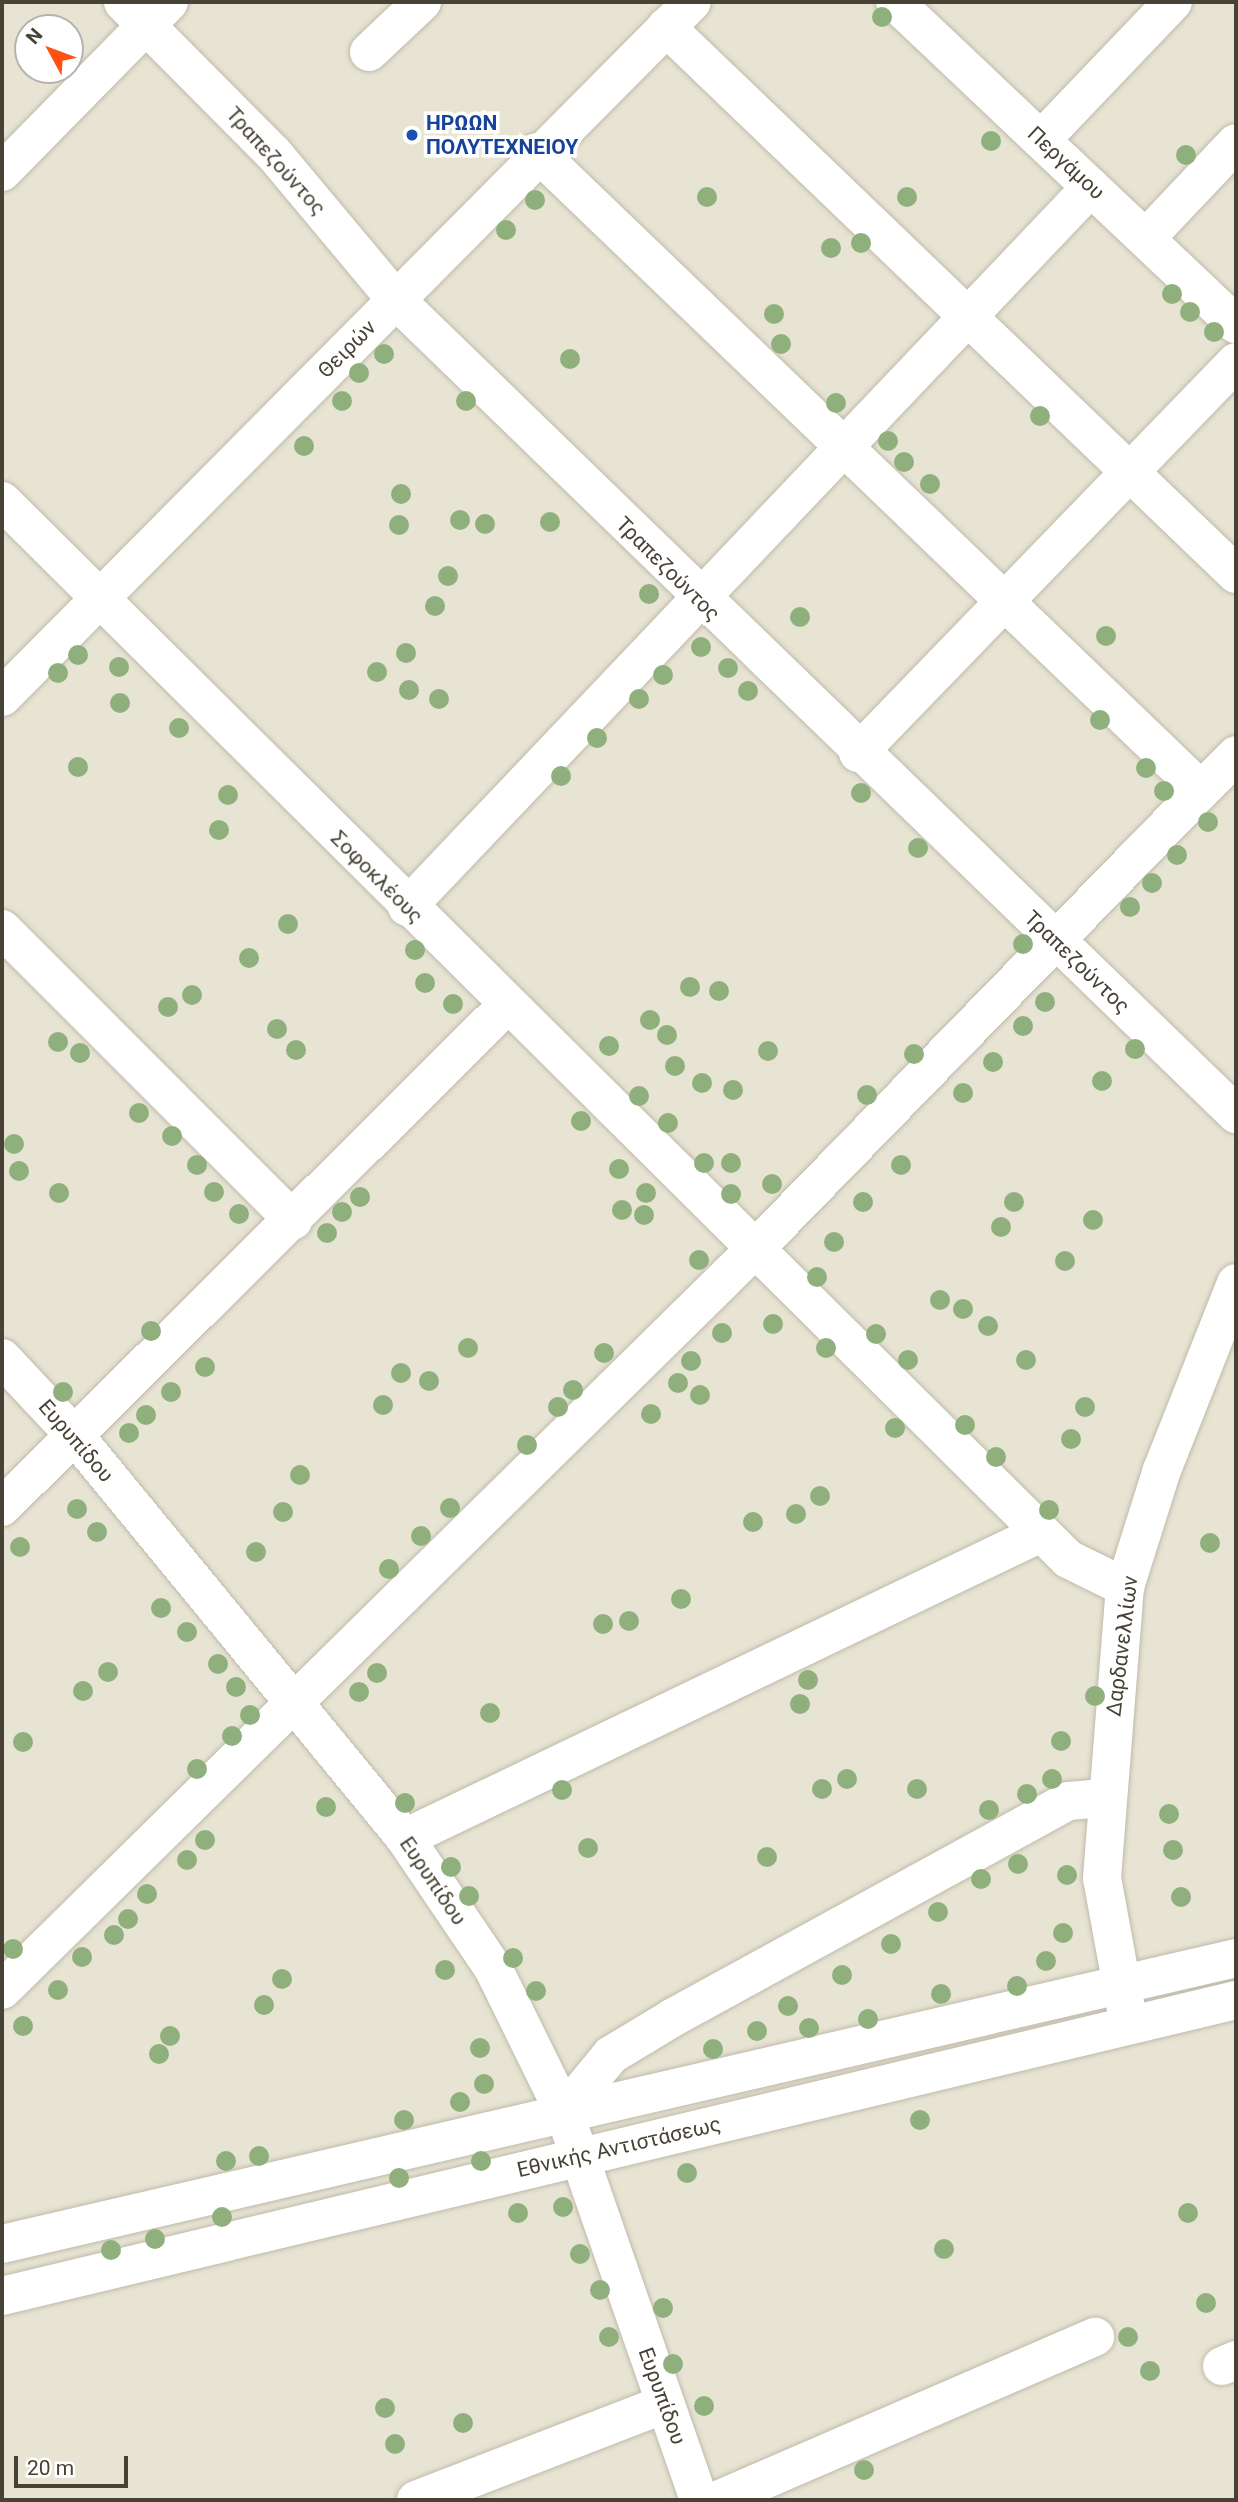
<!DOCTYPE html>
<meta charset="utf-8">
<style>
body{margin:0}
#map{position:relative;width:1238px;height:2502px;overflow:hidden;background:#f4f1e6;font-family:Roboto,sans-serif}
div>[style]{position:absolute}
.residential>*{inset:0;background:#e8e4d4}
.roads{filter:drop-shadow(0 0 2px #bfbaa9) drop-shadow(0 0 2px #bfbaa9)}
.minor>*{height:38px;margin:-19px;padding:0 19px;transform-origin:19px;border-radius:19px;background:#fff}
.tertiary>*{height:38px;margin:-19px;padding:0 19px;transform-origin:19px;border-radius:19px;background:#fff}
.trees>*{width:20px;height:20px;margin:-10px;border-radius:50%;background:#8fb07d}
.dots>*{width:19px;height:19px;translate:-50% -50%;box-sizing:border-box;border:4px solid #fff;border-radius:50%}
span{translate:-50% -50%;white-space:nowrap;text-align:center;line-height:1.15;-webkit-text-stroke:7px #fff;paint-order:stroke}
.transit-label{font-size:21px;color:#164399;font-weight:700}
.left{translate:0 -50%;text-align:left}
.street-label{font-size:21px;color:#474235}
.frame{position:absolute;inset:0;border:4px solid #474235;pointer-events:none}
.north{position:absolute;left:14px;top:14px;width:70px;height:70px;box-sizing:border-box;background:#fff;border:2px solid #b5b3ae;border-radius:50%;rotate:311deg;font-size:19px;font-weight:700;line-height:28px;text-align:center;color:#474235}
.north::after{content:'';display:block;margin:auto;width:24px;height:32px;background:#ff5112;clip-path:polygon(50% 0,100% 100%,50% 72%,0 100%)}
.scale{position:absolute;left:14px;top:2456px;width:114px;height:32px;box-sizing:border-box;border:4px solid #474235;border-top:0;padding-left:9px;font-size:21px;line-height:24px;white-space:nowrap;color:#474235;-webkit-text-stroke:5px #fff;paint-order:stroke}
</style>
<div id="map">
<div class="residential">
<i style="clip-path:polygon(evenodd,2px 2px,1236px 2px,1236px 2500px,2px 2500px,2px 2px,28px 28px,70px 28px,70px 70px,28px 70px,28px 28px)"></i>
</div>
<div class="roads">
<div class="minor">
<i style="left:123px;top:2px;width:214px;rotate:45.2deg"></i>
<i style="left:274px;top:154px;width:190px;rotate:50.1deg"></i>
<i style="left:396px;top:300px;width:1170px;rotate:44.1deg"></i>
<i style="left:666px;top:27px;width:790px;rotate:43.82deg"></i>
<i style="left:369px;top:52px;width:73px;rotate:-43.3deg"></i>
<i style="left:1041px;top:140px;width:191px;rotate:-46.3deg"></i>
<i style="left:537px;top:152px;width:921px;rotate:43.86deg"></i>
<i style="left:2px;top:172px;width:238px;rotate:-45.5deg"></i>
<i style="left:1147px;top:237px;width:129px;rotate:-46.6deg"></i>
<i style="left:2px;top:501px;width:1502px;rotate:44.78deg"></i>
<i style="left:1068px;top:1559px;width:64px;rotate:26.2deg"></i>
<i style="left:858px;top:753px;width:544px;rotate:-45.97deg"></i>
<i style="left:407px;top:907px;width:993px;rotate:-46.47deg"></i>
<i style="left:2px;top:929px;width:412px;rotate:45deg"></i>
<i style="left:2px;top:1358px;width:107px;rotate:46.9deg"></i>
<i style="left:75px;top:1436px;width:520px;rotate:50.62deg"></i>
<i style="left:405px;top:1838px;width:157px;rotate:55.9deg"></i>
<i style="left:493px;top:1968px;width:161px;rotate:63.8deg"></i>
<i style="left:564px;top:2112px;width:411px;rotate:70.8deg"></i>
<i style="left:2px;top:1507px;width:712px;rotate:-44.83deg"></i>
<i style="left:405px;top:1838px;width:705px;rotate:-25.62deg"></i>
<i style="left:2px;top:1990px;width:1054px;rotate:-44.54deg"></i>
<i style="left:753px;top:1251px;width:692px;rotate:-45.76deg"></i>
<i style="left:564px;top:2112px;width:74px;rotate:-50.5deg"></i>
<i style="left:611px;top:2055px;width:71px;rotate:-31.2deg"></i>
<i style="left:672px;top:2018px;width:452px;rotate:-28.7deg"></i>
<i style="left:1069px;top:1801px;width:37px;rotate:-5deg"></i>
<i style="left:1222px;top:2366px;width:15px;rotate:-23deg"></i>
<i style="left:416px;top:2500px;width:267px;rotate:-21.1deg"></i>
<i style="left:718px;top:2500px;width:411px;rotate:-23.4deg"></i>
</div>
<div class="tertiary">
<i style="left:895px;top:2px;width:469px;rotate:43.4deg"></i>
<i style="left:2px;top:697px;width:979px;rotate:-45.21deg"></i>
<i style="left:1127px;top:2014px;width:138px;rotate:-100.4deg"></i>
<i style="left:1102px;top:1878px;width:292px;rotate:-85.5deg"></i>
<i style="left:1125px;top:1587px;width:123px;rotate:-72.5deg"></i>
<i style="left:1162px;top:1470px;width:201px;rotate:-68.4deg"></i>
<i style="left:2px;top:2244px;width:1267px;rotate:-13.05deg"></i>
<i style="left:2px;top:2296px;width:1269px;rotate:-13.49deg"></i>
</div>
</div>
<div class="trees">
<i style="left:882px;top:17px"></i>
<i style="left:991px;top:141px"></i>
<i style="left:1186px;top:155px"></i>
<i style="left:707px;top:197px"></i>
<i style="left:907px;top:197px"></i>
<i style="left:535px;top:200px"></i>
<i style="left:506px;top:230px"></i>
<i style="left:861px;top:243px"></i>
<i style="left:831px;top:248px"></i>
<i style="left:1172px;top:294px"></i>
<i style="left:1190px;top:312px"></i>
<i style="left:774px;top:314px"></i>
<i style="left:1214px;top:332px"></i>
<i style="left:781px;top:344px"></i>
<i style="left:384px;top:354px"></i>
<i style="left:570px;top:359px"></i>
<i style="left:359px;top:373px"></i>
<i style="left:342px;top:401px"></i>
<i style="left:466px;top:401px"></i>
<i style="left:836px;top:403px"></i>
<i style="left:1040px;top:416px"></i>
<i style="left:888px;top:441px"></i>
<i style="left:304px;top:446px"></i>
<i style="left:904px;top:462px"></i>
<i style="left:930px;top:484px"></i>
<i style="left:401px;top:494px"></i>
<i style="left:460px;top:520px"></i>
<i style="left:550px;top:522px"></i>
<i style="left:485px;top:524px"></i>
<i style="left:399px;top:525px"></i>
<i style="left:448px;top:576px"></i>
<i style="left:649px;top:594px"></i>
<i style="left:435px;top:606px"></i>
<i style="left:800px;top:617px"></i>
<i style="left:1106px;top:636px"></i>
<i style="left:701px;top:647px"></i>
<i style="left:406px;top:653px"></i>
<i style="left:78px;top:655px"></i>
<i style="left:119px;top:667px"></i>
<i style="left:728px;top:668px"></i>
<i style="left:377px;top:672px"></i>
<i style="left:58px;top:673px"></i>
<i style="left:663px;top:675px"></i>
<i style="left:409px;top:690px"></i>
<i style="left:748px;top:691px"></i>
<i style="left:439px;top:699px"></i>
<i style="left:639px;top:699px"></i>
<i style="left:120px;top:703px"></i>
<i style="left:1100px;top:720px"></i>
<i style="left:179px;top:728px"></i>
<i style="left:597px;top:738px"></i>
<i style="left:78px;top:767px"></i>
<i style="left:1146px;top:768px"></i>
<i style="left:561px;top:776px"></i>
<i style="left:1164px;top:791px"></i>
<i style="left:861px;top:793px"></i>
<i style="left:228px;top:795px"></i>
<i style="left:1208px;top:822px"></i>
<i style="left:219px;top:830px"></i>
<i style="left:918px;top:848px"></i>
<i style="left:1177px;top:855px"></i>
<i style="left:1152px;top:883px"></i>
<i style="left:1130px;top:907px"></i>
<i style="left:288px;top:924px"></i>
<i style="left:1023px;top:944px"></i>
<i style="left:415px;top:950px"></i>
<i style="left:249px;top:958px"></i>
<i style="left:425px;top:983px"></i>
<i style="left:690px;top:987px"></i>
<i style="left:719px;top:991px"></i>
<i style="left:192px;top:995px"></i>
<i style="left:1045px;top:1002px"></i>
<i style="left:453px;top:1004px"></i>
<i style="left:168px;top:1007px"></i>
<i style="left:650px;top:1020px"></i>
<i style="left:1023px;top:1026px"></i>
<i style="left:277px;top:1029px"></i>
<i style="left:667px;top:1035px"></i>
<i style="left:58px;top:1042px"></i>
<i style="left:609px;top:1046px"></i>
<i style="left:1135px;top:1049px"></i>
<i style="left:296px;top:1050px"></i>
<i style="left:768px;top:1051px"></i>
<i style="left:80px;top:1053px"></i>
<i style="left:914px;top:1054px"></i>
<i style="left:993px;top:1062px"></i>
<i style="left:675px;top:1066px"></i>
<i style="left:1102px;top:1081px"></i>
<i style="left:702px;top:1083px"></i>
<i style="left:733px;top:1090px"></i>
<i style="left:963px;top:1093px"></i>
<i style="left:867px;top:1095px"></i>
<i style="left:639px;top:1096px"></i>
<i style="left:139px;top:1113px"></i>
<i style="left:581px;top:1121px"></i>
<i style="left:668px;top:1123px"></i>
<i style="left:172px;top:1136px"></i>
<i style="left:14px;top:1144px"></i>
<i style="left:704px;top:1163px"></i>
<i style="left:731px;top:1163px"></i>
<i style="left:197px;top:1165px"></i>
<i style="left:901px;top:1165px"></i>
<i style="left:619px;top:1169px"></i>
<i style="left:19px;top:1171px"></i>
<i style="left:772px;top:1184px"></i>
<i style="left:214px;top:1192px"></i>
<i style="left:59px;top:1193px"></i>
<i style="left:646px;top:1193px"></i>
<i style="left:731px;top:1194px"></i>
<i style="left:360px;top:1197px"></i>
<i style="left:863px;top:1202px"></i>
<i style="left:1014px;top:1202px"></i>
<i style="left:622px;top:1210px"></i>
<i style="left:342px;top:1212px"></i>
<i style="left:239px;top:1214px"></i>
<i style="left:644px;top:1215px"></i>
<i style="left:1093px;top:1220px"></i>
<i style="left:1001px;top:1227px"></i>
<i style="left:327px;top:1233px"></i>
<i style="left:834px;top:1242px"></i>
<i style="left:699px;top:1260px"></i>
<i style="left:1065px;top:1261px"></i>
<i style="left:817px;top:1277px"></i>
<i style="left:940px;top:1300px"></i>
<i style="left:963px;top:1309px"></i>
<i style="left:773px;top:1324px"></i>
<i style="left:988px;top:1326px"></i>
<i style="left:151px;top:1331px"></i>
<i style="left:722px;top:1333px"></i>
<i style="left:876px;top:1334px"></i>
<i style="left:468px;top:1348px"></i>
<i style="left:826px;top:1348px"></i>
<i style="left:604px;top:1353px"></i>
<i style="left:908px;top:1360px"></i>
<i style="left:1026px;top:1360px"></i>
<i style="left:691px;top:1361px"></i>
<i style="left:205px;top:1367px"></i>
<i style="left:401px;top:1373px"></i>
<i style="left:429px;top:1381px"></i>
<i style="left:678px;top:1383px"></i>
<i style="left:573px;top:1390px"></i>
<i style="left:63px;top:1392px"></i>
<i style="left:171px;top:1392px"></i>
<i style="left:700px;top:1395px"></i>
<i style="left:383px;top:1405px"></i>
<i style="left:558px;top:1407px"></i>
<i style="left:1085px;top:1407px"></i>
<i style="left:651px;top:1414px"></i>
<i style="left:146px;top:1415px"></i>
<i style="left:965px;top:1425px"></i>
<i style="left:895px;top:1428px"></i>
<i style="left:129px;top:1433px"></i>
<i style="left:1071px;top:1439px"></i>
<i style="left:527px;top:1445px"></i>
<i style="left:996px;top:1457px"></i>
<i style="left:300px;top:1475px"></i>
<i style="left:820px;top:1496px"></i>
<i style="left:450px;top:1508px"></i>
<i style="left:77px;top:1509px"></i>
<i style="left:1049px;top:1510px"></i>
<i style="left:283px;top:1512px"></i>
<i style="left:796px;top:1514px"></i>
<i style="left:753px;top:1522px"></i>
<i style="left:97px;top:1532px"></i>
<i style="left:421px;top:1536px"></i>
<i style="left:1210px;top:1543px"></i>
<i style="left:20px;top:1547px"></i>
<i style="left:256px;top:1552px"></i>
<i style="left:389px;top:1569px"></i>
<i style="left:681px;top:1599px"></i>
<i style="left:161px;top:1608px"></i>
<i style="left:629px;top:1621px"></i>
<i style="left:603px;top:1624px"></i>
<i style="left:187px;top:1632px"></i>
<i style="left:218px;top:1664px"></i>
<i style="left:108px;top:1672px"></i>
<i style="left:377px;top:1673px"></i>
<i style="left:808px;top:1680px"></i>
<i style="left:236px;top:1687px"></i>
<i style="left:83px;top:1691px"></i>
<i style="left:359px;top:1692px"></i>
<i style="left:1095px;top:1696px"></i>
<i style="left:800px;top:1704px"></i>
<i style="left:490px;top:1713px"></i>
<i style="left:250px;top:1715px"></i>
<i style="left:232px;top:1736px"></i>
<i style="left:1061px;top:1741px"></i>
<i style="left:23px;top:1742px"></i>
<i style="left:197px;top:1769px"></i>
<i style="left:847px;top:1779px"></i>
<i style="left:1052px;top:1779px"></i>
<i style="left:822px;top:1789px"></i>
<i style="left:917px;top:1789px"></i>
<i style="left:562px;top:1790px"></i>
<i style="left:1027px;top:1794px"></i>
<i style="left:405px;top:1803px"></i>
<i style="left:326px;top:1807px"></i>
<i style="left:989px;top:1810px"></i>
<i style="left:1169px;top:1814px"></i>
<i style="left:205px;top:1840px"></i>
<i style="left:588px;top:1848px"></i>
<i style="left:1173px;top:1850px"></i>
<i style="left:767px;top:1857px"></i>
<i style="left:187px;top:1860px"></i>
<i style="left:1018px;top:1864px"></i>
<i style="left:451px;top:1867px"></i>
<i style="left:1067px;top:1875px"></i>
<i style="left:981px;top:1879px"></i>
<i style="left:147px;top:1894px"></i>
<i style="left:469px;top:1896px"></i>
<i style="left:1181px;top:1897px"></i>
<i style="left:938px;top:1912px"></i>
<i style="left:128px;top:1919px"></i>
<i style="left:1063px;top:1933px"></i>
<i style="left:114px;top:1935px"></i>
<i style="left:891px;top:1944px"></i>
<i style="left:13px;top:1949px"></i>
<i style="left:82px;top:1957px"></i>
<i style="left:513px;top:1958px"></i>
<i style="left:1046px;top:1961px"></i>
<i style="left:445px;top:1970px"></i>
<i style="left:842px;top:1975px"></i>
<i style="left:282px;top:1979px"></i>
<i style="left:1017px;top:1986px"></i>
<i style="left:58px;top:1990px"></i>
<i style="left:536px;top:1991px"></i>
<i style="left:941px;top:1994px"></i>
<i style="left:264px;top:2005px"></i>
<i style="left:788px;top:2006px"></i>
<i style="left:868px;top:2019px"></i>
<i style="left:23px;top:2026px"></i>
<i style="left:809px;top:2028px"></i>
<i style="left:757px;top:2031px"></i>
<i style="left:170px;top:2036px"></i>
<i style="left:480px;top:2048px"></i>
<i style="left:713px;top:2049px"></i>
<i style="left:159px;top:2054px"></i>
<i style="left:484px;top:2084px"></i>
<i style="left:460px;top:2102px"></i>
<i style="left:404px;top:2120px"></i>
<i style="left:920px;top:2120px"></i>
<i style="left:259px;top:2156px"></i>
<i style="left:226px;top:2161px"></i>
<i style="left:481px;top:2161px"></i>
<i style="left:687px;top:2173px"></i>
<i style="left:399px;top:2178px"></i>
<i style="left:563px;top:2207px"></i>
<i style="left:518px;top:2213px"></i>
<i style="left:1188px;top:2213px"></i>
<i style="left:222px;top:2217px"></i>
<i style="left:155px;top:2239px"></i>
<i style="left:944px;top:2249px"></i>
<i style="left:111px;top:2250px"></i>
<i style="left:580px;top:2254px"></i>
<i style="left:600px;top:2290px"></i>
<i style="left:1206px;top:2303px"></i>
<i style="left:663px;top:2308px"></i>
<i style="left:609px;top:2337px"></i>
<i style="left:1128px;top:2337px"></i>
<i style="left:673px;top:2364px"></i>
<i style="left:1150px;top:2371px"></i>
<i style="left:704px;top:2406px"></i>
<i style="left:385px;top:2408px"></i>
<i style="left:463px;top:2423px"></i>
<i style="left:395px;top:2444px"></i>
<i style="left:864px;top:2470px"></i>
</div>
<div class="dots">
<i style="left:412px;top:135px;background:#1a4fb4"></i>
</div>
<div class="transit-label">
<span class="left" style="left:426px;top:135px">ΗΡΩΩΝ<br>ΠΟΛΥΤΕΧΝΕΙΟΥ</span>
</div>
<div class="street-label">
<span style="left:276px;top:161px;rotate:48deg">Τραπεζούντος</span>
<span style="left:1066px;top:163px;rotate:43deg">Περγάμου</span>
<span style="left:347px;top:349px;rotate:-45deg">Θειρών</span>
<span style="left:668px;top:569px;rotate:45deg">Τραπεζούντος</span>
<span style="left:377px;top:877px;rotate:45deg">Σοφοκλέους</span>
<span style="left:1077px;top:962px;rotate:44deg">Τραπεζούντος</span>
<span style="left:76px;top:1441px;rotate:49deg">Ευρυπίδου</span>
<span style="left:1122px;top:1646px;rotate:-83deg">Δαρδανελλίων</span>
<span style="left:433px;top:1881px;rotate:56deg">Ευρυπίδου</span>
<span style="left:619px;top:2147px;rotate:-13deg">Εθνικής Αντιστάσεως</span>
<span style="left:662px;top:2396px;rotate:70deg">Ευρυπίδου</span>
</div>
<div class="frame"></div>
<div class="north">N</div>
<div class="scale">20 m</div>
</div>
